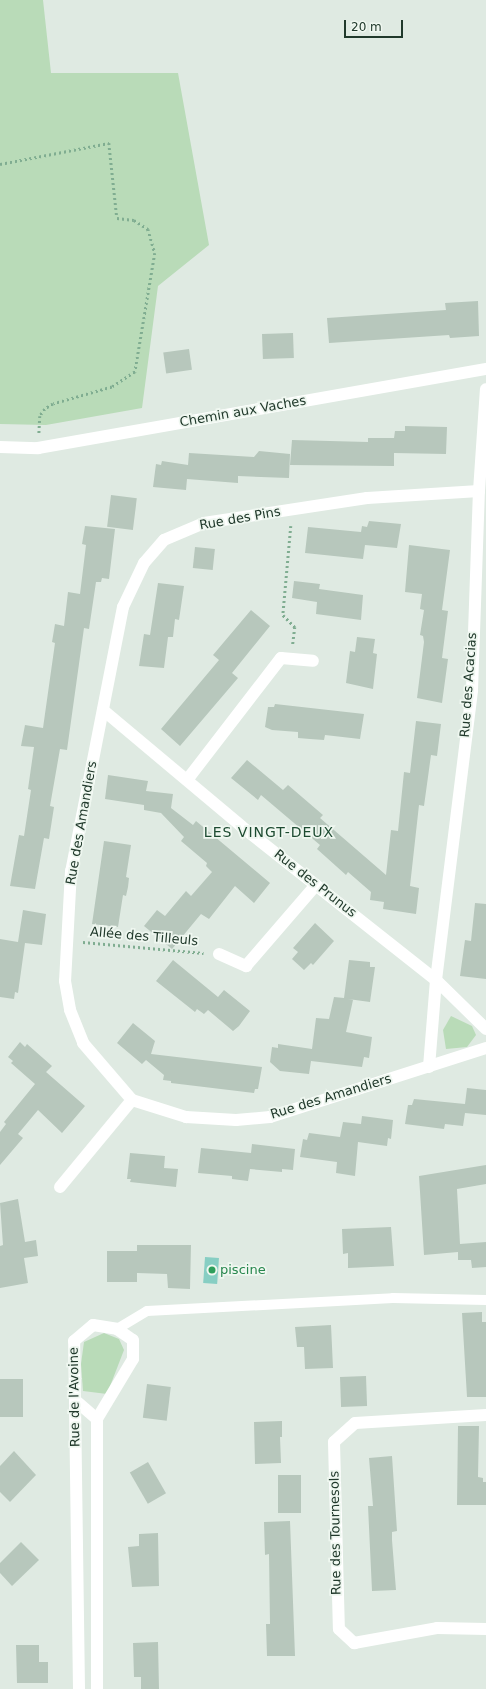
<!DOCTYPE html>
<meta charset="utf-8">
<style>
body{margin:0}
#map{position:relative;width:486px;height:1689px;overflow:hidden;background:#dfeae2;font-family:"DejaVu Sans",sans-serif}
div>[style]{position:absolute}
.green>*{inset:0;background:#b9dbb8}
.water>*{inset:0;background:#87cec3;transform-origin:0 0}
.building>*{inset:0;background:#b7c7bc;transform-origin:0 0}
.path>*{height:2.5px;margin-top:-1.25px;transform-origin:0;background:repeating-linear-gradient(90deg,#80ad91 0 2px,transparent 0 5px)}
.service>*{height:10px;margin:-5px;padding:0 5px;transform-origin:5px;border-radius:5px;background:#fff}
.minor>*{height:12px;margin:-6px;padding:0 6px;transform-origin:6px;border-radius:6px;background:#fff}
.dots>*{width:11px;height:11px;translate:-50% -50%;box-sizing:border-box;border:2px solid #eff7f0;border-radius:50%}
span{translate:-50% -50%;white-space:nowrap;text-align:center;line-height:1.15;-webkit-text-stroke:3.5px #eff7f0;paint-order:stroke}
.street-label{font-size:13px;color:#20392b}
.leisure-label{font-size:13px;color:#27864d}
.left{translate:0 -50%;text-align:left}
.neighbourhood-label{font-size:14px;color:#1d4b31;letter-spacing:1px}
.scale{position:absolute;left:344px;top:20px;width:59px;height:18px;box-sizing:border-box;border:2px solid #20392b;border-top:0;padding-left:5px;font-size:12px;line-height:14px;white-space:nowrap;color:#20392b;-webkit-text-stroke:3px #eff7f0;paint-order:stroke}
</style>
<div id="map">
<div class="green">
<i style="clip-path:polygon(0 0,43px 0,51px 73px,178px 73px,209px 245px,158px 286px,142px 408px,46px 425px,0 424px)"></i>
<i style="clip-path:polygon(451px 1016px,472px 1026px,476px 1035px,467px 1047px,446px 1049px,443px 1030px)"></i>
<i style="clip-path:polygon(104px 1333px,119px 1339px,124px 1350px,107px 1394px,83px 1391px,81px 1364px,84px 1342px)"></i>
</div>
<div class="water">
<i style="left:205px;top:1257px;width:14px;height:26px;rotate:4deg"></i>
</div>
<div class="building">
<i style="clip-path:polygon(478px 301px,479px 336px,450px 338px,449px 335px,329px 343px,327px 318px,446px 310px,445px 303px)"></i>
<i style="left:293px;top:333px;width:25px;height:31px;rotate:88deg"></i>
<i style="left:189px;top:349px;width:21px;height:26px;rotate:82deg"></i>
<i style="clip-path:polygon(405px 426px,447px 427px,446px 454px,394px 453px,394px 466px,290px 465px,292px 440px,368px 442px,368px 438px,394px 438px,395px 431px,405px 431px)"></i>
<i style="clip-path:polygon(259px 451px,290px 454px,289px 478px,238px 476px,238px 483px,187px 479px,186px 490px,153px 487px,156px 464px,161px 465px,162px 461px,188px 465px,189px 453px,254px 457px)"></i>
<i style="left:111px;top:495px;width:26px;height:32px;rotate:7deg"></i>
<i style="clip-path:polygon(369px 521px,401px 524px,397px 548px,365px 545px,363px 559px,305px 553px,308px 527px,361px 532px,362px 526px,367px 527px)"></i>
<i style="clip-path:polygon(85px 526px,115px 529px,109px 579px,102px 578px,101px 582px,96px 582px,89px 629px,84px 628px,67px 750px,60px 749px,50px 806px,54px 807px,49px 839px,44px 838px,35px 889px,10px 886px,19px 835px,24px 836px,31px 790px,28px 789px,34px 747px,21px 746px,25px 725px,43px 728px,55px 643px,52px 642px,55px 624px,64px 626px,68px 592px,80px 594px,86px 545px,82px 544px)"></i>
<i style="clip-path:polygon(409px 545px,450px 550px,442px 610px,448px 611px,442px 658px,448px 659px,442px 703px,417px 698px,424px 642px,423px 636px,420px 635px,424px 610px,420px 609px,422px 594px,405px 592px)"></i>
<i style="left:195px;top:547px;width:20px;height:21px;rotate:6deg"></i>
<i style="clip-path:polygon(294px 581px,320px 584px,319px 589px,363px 595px,361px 620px,316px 614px,317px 602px,292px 598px)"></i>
<i style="clip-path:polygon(158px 583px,184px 586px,179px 620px,175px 619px,173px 637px,168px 637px,164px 668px,139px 666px,144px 634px,150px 635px)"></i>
<i style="clip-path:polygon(251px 610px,270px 626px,232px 673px,238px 678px,180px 746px,161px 729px,219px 660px,213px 655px)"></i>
<i style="clip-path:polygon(357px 637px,375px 639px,373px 653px,377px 654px,373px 689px,346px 683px,350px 651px,355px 652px)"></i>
<i style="clip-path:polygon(275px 704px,364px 714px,360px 739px,325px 735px,324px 740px,310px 739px,298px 738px,298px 732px,272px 730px,265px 727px,268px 707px,274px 707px)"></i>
<i style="clip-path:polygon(416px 721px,441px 724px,437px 756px,431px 755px,424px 806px,419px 805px,410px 886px,419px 888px,416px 914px,383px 909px,384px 902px,370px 900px,371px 892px,348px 872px,346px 875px,317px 849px,320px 845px,261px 795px,258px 800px,231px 778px,247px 760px,283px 790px,288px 785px,323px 815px,320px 818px,386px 875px,391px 830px,398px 831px,404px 772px,410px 773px)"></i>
<i style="clip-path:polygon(108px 775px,148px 781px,146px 791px,173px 794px,171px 808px,193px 825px,196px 821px,270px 883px,254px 903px,235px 886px,209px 919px,201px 914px,172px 949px,144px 926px,157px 910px,165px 916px,186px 891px,191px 896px,212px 872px,206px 866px,207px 863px,181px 841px,184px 837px,161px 813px,144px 810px,144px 805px,105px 799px)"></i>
<i style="clip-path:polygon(104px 841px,131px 845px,126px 877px,129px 878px,128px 887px,126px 896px,123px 895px,118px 927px,92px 924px)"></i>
<i style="clip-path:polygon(475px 903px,486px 904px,486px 979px,460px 976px,465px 940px,471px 941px)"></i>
<i style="clip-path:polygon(23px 910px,46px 914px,42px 945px,25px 943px,18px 993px,15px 992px,14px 999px,0 997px,0 939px,18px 942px)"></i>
<i style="clip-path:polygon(315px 923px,334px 941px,313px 965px,311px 963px,304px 970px,292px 959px,298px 952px,293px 948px)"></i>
<i style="clip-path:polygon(173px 960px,218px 997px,224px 990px,250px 1011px,239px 1026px,233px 1031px,208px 1010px,204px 1014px,197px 1009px,195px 1012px,156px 981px)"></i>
<i style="clip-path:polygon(349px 960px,370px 962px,370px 967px,375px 967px,370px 1002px,348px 999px,353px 1000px,346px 1032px,372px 1037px,369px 1058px,364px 1057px,362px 1067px,311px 1061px,309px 1074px,280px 1071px,270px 1062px,272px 1047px,278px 1048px,278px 1044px,312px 1049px,316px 1018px,329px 1019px,334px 997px,344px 998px)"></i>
<i style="clip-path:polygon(133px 1023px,155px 1041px,151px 1054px,262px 1067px,258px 1089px,255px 1089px,254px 1093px,171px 1083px,171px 1081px,163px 1080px,164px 1075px,146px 1060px,142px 1064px,117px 1043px)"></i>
<i style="clip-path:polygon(20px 1042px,25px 1047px,27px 1044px,52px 1066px,46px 1072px,85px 1106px,62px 1133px,38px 1110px,18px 1134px,23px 1138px,0 1165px,0 1132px,6px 1124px,4px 1122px,35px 1084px,11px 1063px,13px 1061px,8px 1057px)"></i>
<i style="clip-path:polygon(467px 1088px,486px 1090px,486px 1115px,465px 1113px,463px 1126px,445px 1124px,444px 1129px,405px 1124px,408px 1105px,412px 1105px,414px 1099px,465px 1104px)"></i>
<i style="clip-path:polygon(362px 1116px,393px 1120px,391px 1139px,388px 1138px,387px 1146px,358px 1142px,355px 1176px,336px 1173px,337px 1162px,300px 1157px,303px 1139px,307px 1140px,309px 1133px,340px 1137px,343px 1122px,361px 1124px)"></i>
<i style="clip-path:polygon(252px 1144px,295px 1149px,293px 1170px,282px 1169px,282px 1172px,250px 1169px,248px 1181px,232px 1179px,232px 1176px,198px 1173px,201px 1148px,251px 1153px)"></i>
<i style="clip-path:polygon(130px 1153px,165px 1156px,164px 1168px,178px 1169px,176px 1187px,130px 1182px,131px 1179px,127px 1179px)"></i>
<i style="clip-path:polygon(486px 1165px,486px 1184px,457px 1189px,460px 1244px,486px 1242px,486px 1267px,472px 1268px,471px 1260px,458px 1260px,458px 1252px,424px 1255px,419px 1176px)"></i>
<i style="clip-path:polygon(18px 1199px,25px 1242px,36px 1240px,38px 1256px,24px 1258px,28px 1283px,0 1288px,0 1246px,3px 1245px,0 1203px)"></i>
<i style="clip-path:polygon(391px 1227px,394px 1266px,348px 1268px,348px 1253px,343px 1254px,342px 1229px)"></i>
<i style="clip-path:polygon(137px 1245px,191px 1245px,190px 1289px,168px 1288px,167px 1274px,137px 1273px,137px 1282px,107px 1282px,107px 1251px,137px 1251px)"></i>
<i style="clip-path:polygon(482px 1312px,482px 1322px,486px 1322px,486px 1397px,467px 1397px,462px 1313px)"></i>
<i style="clip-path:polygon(331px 1325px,333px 1368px,305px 1369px,304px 1347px,297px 1347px,295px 1327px)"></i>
<i style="left:366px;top:1376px;width:30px;height:26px;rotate:88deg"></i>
<i style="left:23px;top:1379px;width:38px;height:23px;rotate:90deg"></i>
<i style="left:147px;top:1384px;width:24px;height:34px;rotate:7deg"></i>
<i style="clip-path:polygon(282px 1421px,282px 1437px,280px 1437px,281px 1463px,255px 1464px,254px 1422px)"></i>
<i style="clip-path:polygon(458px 1426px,479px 1426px,478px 1477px,483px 1478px,483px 1482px,486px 1482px,486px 1505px,457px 1505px)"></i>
<i style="clip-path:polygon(14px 1451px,36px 1475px,10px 1502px,0 1492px,0 1466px)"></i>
<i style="clip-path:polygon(392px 1456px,397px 1531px,392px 1532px,392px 1540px,396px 1590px,372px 1591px,368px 1506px,373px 1506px,369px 1458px)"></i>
<i style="left:148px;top:1462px;width:36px;height:21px;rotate:60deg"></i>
<i style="left:278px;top:1475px;width:23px;height:38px"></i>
<i style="clip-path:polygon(290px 1521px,295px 1656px,267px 1656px,266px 1624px,270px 1624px,269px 1554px,265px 1555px,264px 1522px)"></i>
<i style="clip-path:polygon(158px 1533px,159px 1586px,132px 1587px,128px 1547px,139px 1546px,139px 1534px)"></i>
<i style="clip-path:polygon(21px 1542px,39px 1560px,12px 1586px,0 1573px,0 1563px)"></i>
<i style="clip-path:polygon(158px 1642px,159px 1689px,141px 1689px,141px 1677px,134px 1677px,133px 1643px)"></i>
<i style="clip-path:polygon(16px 1645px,39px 1645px,39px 1662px,48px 1662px,48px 1683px,17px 1683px)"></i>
</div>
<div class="path">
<i style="left:0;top:164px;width:111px;rotate:-10.9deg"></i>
<i style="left:109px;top:143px;width:75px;rotate:83.9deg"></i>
<i style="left:117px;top:218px;width:17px;rotate:7deg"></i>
<i style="left:134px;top:220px;width:17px;rotate:33deg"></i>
<i style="left:148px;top:229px;width:25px;rotate:74deg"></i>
<i style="left:155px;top:253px;width:121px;rotate:99.5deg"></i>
<i style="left:135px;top:372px;width:27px;rotate:147deg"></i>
<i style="left:112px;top:387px;width:61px;rotate:163.9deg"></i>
<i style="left:53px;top:404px;width:9px;rotate:148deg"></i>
<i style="left:45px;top:409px;width:9px;rotate:126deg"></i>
<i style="left:40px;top:416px;width:17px;rotate:93deg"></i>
<i style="left:291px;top:526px;width:89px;rotate:95.1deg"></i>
<i style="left:283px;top:615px;width:17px;rotate:45deg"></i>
<i style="left:295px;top:627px;width:17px;rotate:97deg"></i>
<i style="left:83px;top:942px;width:121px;rotate:5.2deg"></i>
</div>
<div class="service">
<i style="left:117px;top:1329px;width:35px;rotate:-31deg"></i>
<i style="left:147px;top:1311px;width:246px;rotate:-3deg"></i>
<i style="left:393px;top:1298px;width:93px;rotate:1.2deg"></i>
</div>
<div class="minor">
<i style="left:0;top:447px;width:38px;rotate:2deg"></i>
<i style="left:38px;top:448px;width:455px;rotate:-10deg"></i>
<i style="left:479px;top:491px;width:112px;rotate:176.4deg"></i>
<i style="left:367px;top:498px;width:165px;rotate:171.3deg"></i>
<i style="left:204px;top:523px;width:43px;rotate:157deg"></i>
<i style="left:164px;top:540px;width:30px;rotate:131deg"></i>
<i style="left:144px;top:563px;width:49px;rotate:115.5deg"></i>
<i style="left:123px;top:607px;width:269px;rotate:101.1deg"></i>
<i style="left:71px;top:871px;width:110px;rotate:93.1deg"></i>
<i style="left:65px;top:981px;width:29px;rotate:80deg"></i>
<i style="left:70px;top:1010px;width:35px;rotate:68deg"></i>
<i style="left:83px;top:1043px;width:75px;rotate:49.3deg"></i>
<i style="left:132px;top:1100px;width:57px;rotate:17.5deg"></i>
<i style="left:186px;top:1117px;width:50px;rotate:3.4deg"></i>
<i style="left:236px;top:1120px;width:34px;rotate:-5deg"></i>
<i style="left:270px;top:1117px;width:227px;rotate:-17.7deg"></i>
<i style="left:103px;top:710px;width:180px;rotate:40deg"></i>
<i style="left:241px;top:826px;width:248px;rotate:38.3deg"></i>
<i style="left:187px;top:780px;width:154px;rotate:-52.4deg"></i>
<i style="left:281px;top:658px;width:32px;rotate:5deg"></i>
<i style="left:219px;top:954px;width:30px;rotate:24deg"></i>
<i style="left:246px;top:966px;width:107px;rotate:-49.2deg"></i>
<i style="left:436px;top:980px;width:292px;rotate:-82.9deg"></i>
<i style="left:472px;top:690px;width:199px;rotate:-88deg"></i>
<i style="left:479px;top:491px;width:102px;rotate:-86.1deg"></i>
<i style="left:429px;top:1067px;width:87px;rotate:-85.4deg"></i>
<i style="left:436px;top:980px;width:70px;rotate:44.4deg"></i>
<i style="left:60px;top:1187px;width:113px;rotate:-50.4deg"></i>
<i style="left:75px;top:1400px;width:29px;rotate:41deg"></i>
<i style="left:486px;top:1415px;width:131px;rotate:176.5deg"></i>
<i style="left:355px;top:1423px;width:28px;rotate:138deg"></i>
<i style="left:334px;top:1442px;width:187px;rotate:88.5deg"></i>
<i style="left:339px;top:1629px;width:21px;rotate:43deg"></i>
<i style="left:354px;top:1643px;width:84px;rotate:-10.2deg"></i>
<i style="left:437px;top:1628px;width:49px;rotate:1.2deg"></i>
<i style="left:79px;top:1689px;width:348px;rotate:-90.8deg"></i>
<i style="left:74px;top:1341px;width:25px;rotate:-40deg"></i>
<i style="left:93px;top:1325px;width:24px;rotate:9deg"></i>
<i style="left:117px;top:1329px;width:19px;rotate:35deg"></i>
<i style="left:133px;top:1340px;width:19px;rotate:90deg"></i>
<i style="left:133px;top:1359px;width:70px;rotate:121deg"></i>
<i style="left:97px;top:1419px;width:270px;rotate:90deg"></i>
</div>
<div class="dots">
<i style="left:212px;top:1270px;background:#2e9e5b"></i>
</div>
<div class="street-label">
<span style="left:243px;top:412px;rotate:-10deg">Chemin aux Vaches</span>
<span style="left:240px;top:519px;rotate:-10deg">Rue des Pins</span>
<span style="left:469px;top:685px;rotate:-86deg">Rue des Acacias</span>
<span style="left:82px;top:823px;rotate:-80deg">Rue des Amandiers</span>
<span style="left:315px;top:884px;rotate:38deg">Rue des Prunus</span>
<span style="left:144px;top:937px;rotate:5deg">Allée des Tilleuls</span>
<span style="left:331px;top:1097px;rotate:-17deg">Rue des Amandiers</span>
<span style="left:75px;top:1397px;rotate:-91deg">Rue de l'Avoine</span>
<span style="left:336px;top:1533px;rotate:-91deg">Rue des Tournesols</span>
</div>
<div class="leisure-label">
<span class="left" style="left:220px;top:1270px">piscine</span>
</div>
<div class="neighbourhood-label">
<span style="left:269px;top:832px">LES VINGT-DEUX</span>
</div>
<div class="scale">20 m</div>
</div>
